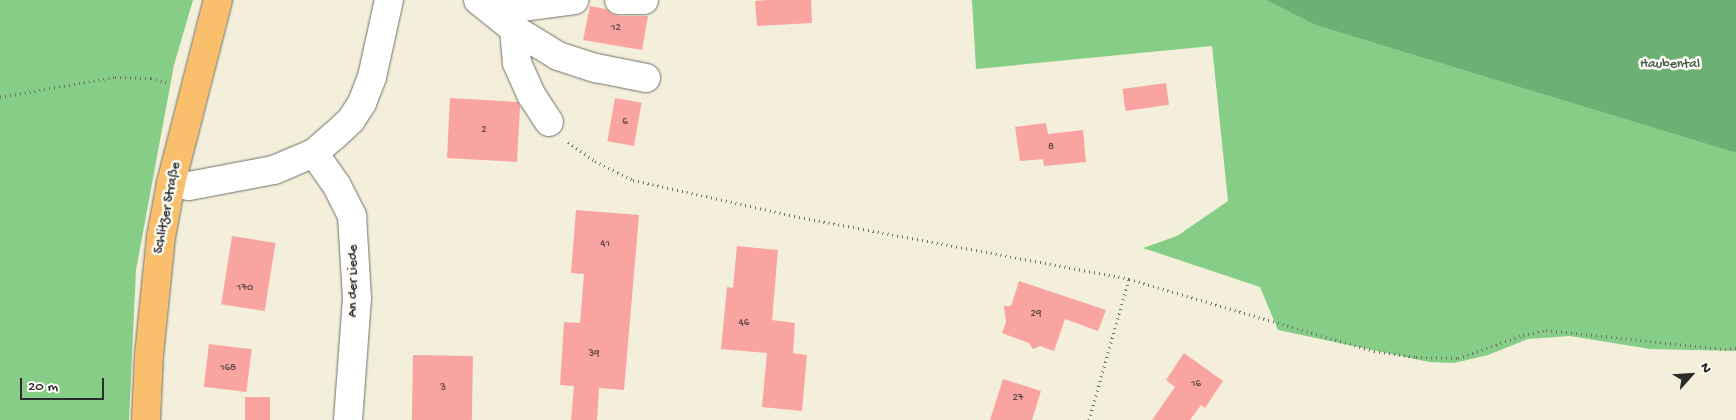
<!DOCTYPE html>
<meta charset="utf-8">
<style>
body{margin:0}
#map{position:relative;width:1736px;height:420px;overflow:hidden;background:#f3efdb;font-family:"Gochi Hand",sans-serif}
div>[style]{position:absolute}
.green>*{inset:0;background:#86cd87}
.forest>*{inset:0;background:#6cb074}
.building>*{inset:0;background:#f9a4a0;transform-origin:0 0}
.path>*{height:3px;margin-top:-1.5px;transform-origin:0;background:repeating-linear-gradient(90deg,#717069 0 1px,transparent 0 5px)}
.roads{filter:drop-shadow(0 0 1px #717069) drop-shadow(0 0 1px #717069)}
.minor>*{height:28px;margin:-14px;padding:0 14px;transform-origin:14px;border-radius:14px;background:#fff}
.major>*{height:28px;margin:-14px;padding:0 14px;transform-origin:14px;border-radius:14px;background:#f9bf6d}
span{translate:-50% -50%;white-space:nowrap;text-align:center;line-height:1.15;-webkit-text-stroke:5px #fdfcf7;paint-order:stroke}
.number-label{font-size:11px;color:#5e4948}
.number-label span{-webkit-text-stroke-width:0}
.park-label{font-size:14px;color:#465c47}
.street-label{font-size:14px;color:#2b2b2b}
.north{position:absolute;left:1666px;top:350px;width:50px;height:50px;-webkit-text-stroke:4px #fdfcf7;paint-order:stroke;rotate:64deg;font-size:14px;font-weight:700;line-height:20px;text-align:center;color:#2b2b2b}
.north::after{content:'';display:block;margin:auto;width:18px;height:22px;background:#2b2b2b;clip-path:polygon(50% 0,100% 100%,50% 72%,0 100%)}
.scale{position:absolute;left:20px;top:378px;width:84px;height:22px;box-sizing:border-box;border:2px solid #2b2b2b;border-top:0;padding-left:6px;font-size:15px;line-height:18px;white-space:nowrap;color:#2b2b2b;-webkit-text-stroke:4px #fdfcf7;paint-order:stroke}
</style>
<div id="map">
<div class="green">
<i style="clip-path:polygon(0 0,193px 0,174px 65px,136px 270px,129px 420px,0 420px)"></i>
<i style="clip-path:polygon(972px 0,1266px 0,1315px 25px,1736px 153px,1736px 351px,1650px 349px,1570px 336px,1528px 339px,1488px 355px,1454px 363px,1429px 362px,1278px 330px,1260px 287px,1143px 248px,1177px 236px,1228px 201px,1212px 46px,976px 69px)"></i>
</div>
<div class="forest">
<i style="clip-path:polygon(1266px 0,1736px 0,1736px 153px,1315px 25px)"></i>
</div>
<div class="building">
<i style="clip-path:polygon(768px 0,811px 0,812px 23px,757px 26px,755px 1px)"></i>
<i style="clip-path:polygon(590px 6px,606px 9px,612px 14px,619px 16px,648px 16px,642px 50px,583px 40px)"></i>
<i style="left:1166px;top:83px;width:22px;height:44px;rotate:82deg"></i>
<i style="clip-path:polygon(450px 98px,518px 102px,520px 107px,517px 162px,447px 158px)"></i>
<i style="left:615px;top:98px;width:27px;height:44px;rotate:10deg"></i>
<i style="clip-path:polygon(1046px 123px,1048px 134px,1083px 130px,1086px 162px,1044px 166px,1043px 159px,1020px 161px,1015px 127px)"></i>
<i style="clip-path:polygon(576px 210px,639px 215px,624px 390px,599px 388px,597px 420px,571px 420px,574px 386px,560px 385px,564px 322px,580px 323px,584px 274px,571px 273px)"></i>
<i style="left:232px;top:236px;width:44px;height:69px;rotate:9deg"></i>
<i style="clip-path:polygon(737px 246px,778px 250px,772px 320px,795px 323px,793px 353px,807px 355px,802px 411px,762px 407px,767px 353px,721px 349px,727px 287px,733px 288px)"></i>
<i style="clip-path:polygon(1019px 281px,1106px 310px,1098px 331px,1065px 319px,1054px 351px,1040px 346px,1033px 349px,1029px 343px,1002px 333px,1006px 322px,1004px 306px,1011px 306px)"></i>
<i style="left:209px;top:344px;width:43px;height:43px;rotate:7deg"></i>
<i style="clip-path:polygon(1184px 353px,1223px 381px,1205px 408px,1201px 405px,1190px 420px,1152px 420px,1175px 387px,1166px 380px)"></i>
<i style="left:413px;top:355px;width:60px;height:65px;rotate:1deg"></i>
<i style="clip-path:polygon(1003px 379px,1041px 391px,1032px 420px,990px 420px)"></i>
<i style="left:270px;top:397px;width:23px;height:25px;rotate:90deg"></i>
</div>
<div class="path">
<i style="left:0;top:97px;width:117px;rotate:-9.9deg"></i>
<i style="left:115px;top:77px;width:36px;rotate:2deg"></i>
<i style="left:151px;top:78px;width:19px;rotate:16deg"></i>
<i style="left:568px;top:142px;width:33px;rotate:35deg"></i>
<i style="left:595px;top:161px;width:42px;rotate:26.6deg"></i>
<i style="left:633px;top:180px;width:170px;rotate:12.6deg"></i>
<i style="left:799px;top:217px;width:336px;rotate:10.6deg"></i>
<i style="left:1129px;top:279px;width:255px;rotate:16.4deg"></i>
<i style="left:1374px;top:351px;width:42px;rotate:8.1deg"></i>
<i style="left:1416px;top:357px;width:42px;rotate:1.4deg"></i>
<i style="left:1458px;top:358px;width:69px;rotate:-19.5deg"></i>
<i style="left:1523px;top:335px;width:24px;rotate:-12deg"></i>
<i style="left:1546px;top:330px;width:180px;rotate:6.1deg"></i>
<i style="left:1725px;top:349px;width:11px;rotate:-5deg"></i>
<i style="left:1089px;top:420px;width:147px;rotate:-74.2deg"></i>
</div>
<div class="roads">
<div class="minor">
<i style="left:478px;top:0;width:46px;rotate:38.9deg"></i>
<i style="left:514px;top:29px;width:52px;rotate:31.5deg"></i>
<i style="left:558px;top:56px;width:40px;rotate:18deg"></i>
<i style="left:596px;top:68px;width:51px;rotate:11.3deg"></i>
<i style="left:619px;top:0;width:25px"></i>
<i style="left:492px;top:11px;width:83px;rotate:-7.6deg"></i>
<i style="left:514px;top:29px;width:34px;rotate:85deg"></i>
<i style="left:517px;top:63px;width:36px;rotate:66deg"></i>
<i style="left:532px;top:96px;width:31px;rotate:57deg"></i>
<i style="left:314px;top:153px;width:40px;rotate:55.1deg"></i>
<i style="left:337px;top:186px;width:34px;rotate:63deg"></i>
<i style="left:352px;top:216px;width:82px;rotate:86.5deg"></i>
<i style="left:357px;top:298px;width:122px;rotate:94.2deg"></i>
<i style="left:171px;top:183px;width:18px;rotate:9deg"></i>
<i style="left:189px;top:186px;width:86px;rotate:-10.7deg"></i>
<i style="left:274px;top:170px;width:43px;rotate:-23deg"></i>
<i style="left:314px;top:153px;width:28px;rotate:-41deg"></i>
<i style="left:335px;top:135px;width:22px;rotate:-43deg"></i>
<i style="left:351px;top:120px;width:20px;rotate:-57deg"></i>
<i style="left:362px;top:103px;width:28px;rotate:-69deg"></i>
<i style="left:372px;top:77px;width:79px;rotate:-77.6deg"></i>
</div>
<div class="major">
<i style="left:146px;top:420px;width:65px;rotate:-87.4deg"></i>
<i style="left:149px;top:355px;width:119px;rotate:-84.2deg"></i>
<i style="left:161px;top:237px;width:55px;rotate:-79.5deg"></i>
<i style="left:171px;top:183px;width:189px;rotate:-75.6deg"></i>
</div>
</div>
<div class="number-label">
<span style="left:616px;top:28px">12</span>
<span style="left:625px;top:122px">6</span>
<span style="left:484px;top:130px">2</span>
<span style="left:1051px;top:147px">8</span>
<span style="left:605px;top:244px">41</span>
<span style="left:245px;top:288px">170</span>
<span style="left:1036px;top:314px">29</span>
<span style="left:744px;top:323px">46</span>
<span style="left:594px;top:354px">39</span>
<span style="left:228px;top:368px">168</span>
<span style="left:1196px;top:384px">16</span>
<span style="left:443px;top:388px">3</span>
<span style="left:1018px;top:398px">27</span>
</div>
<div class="park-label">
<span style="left:1670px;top:65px">Haubental</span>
</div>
<div class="street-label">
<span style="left:168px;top:208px;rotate:-79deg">Schlitzer Straße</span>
<span style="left:354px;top:281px;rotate:-90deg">An der Liede</span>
</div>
<div class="north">N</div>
<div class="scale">20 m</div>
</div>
